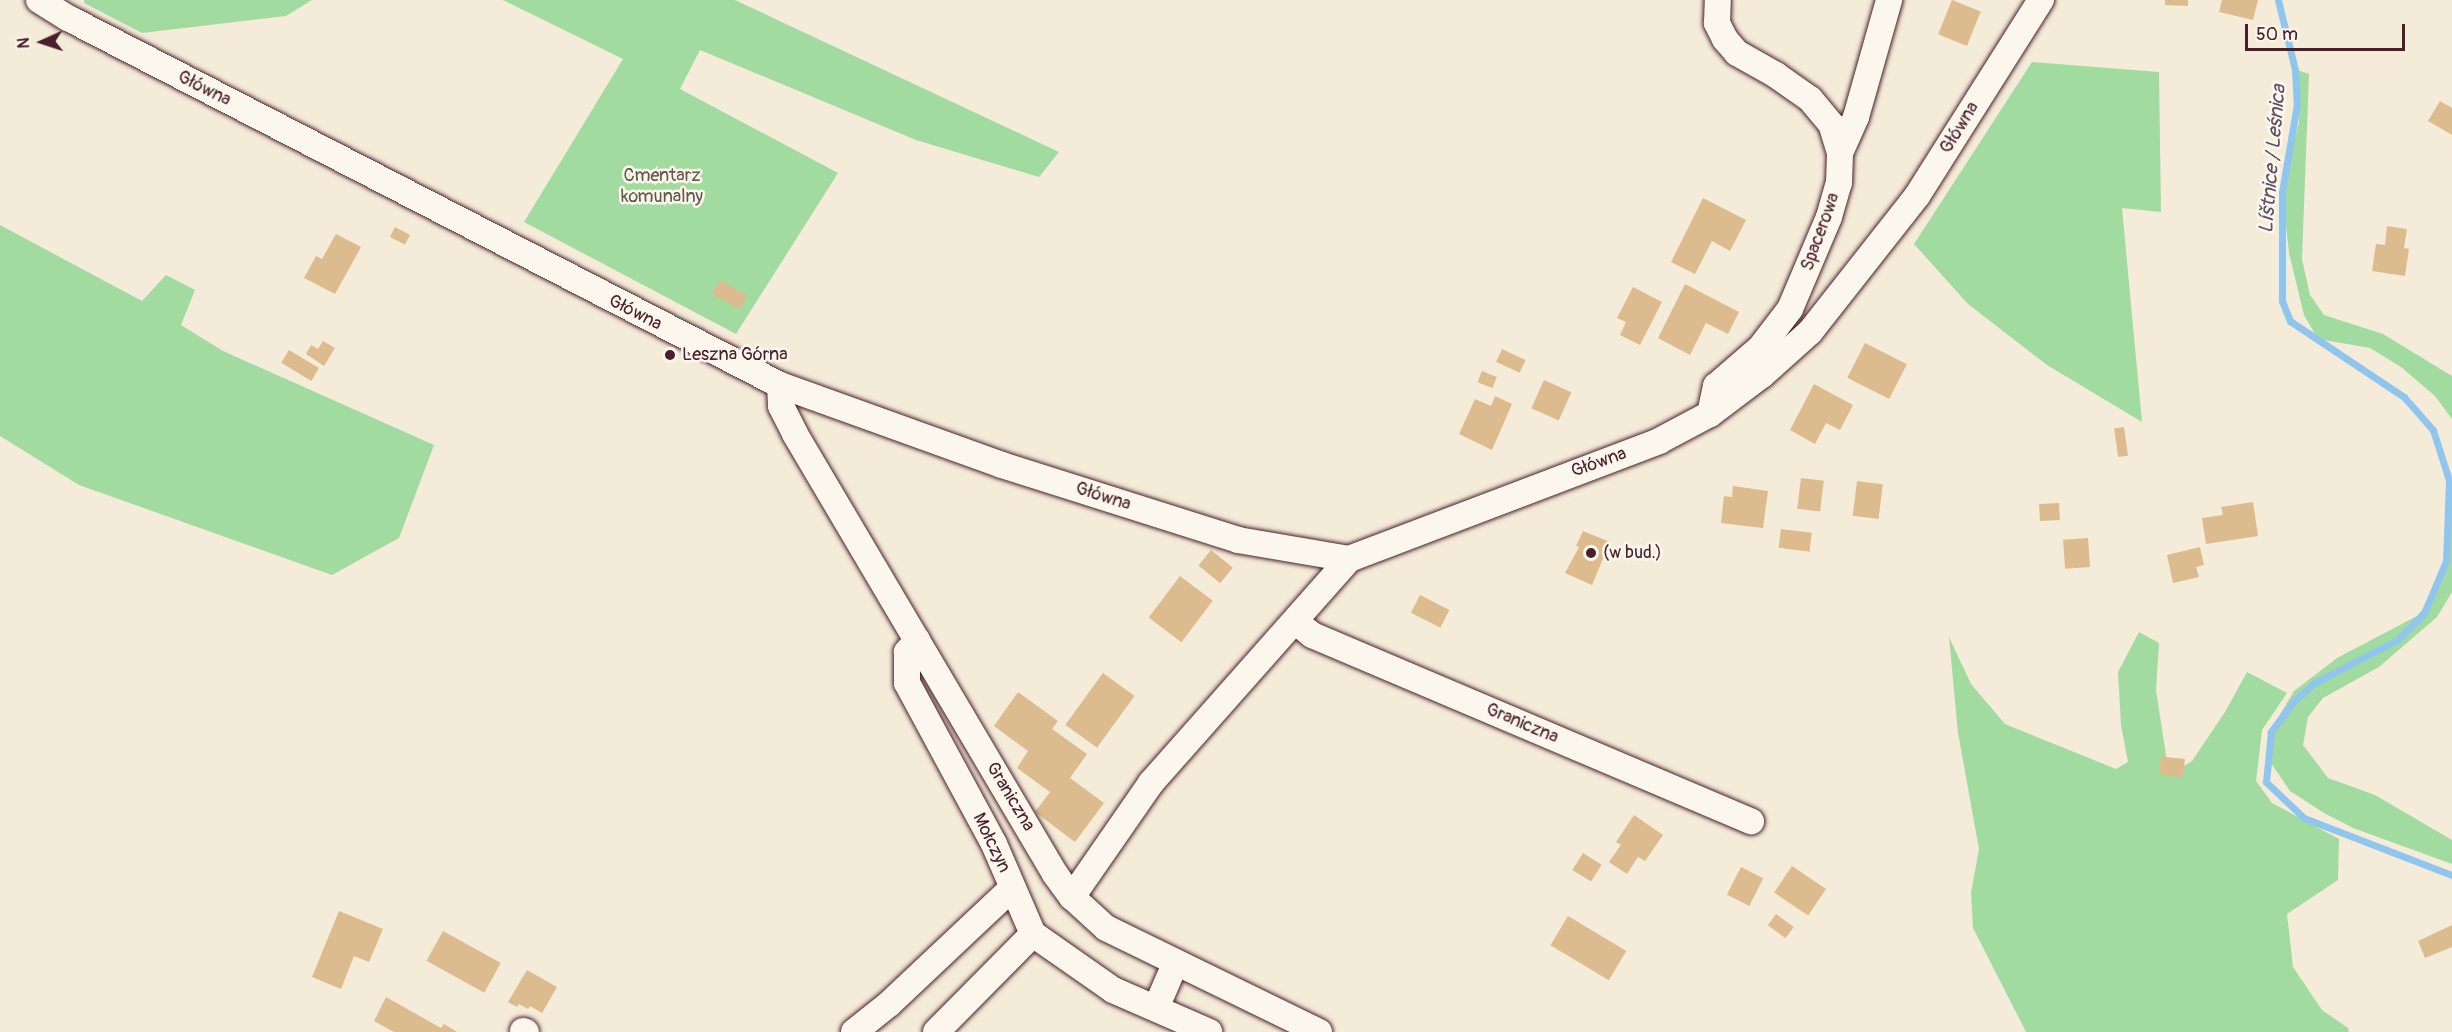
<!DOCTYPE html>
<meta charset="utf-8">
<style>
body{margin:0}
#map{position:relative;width:2452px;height:1032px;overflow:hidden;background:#f5ebd9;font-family:Pangolin,sans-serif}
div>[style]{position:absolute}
.green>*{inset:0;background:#a2dba0}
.stream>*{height:7px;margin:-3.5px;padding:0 3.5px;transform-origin:3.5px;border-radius:3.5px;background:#90c6ee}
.building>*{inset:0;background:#dcbc8f;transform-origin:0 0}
.roads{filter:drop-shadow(0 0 2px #4a1f2b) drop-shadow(0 0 2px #4a1f2b)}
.minor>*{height:26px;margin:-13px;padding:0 13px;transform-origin:13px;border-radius:13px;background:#fbf7ec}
.dots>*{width:16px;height:16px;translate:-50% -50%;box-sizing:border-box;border:3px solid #fbf7ec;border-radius:50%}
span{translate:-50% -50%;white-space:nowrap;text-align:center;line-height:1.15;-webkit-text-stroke:5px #fbf7ec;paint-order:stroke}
.street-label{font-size:18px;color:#4a1f2b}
.park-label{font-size:18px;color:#64574e}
.poi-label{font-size:18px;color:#4a1f2b}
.left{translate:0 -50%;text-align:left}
.water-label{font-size:20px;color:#5f5166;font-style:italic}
.north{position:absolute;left:12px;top:12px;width:60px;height:60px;-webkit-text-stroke:4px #fbf7ec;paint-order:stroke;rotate:267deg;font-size:16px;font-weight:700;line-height:24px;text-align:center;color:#4a1f2b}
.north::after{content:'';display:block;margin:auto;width:21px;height:27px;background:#4a1f2b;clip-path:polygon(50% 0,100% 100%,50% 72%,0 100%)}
.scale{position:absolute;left:2245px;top:24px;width:160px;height:27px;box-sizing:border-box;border:3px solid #4a1f2b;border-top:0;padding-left:8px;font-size:18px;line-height:21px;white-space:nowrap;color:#4a1f2b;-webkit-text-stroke:4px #fbf7ec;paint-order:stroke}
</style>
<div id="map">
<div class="green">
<i style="clip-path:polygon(84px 0,312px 0,286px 16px,142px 33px,84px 3px)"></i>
<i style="clip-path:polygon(503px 0,735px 0,1059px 152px,1039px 177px,916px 140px,700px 50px,680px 89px,838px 173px,736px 334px,524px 222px,623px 59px)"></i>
<i style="clip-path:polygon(2032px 62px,2159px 72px,2161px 212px,2122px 208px,2142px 422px,2047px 365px,1968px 304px,1914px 244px)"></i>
<i style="clip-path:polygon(2297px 70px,2309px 74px,2302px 259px,2310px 295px,2324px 315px,2383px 334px,2452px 376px,2452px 419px,2435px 396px,2401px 367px,2370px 348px,2318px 339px,2304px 315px,2289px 253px,2282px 188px,2299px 122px)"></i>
<i style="clip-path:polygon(0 225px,142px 301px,166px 275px,195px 290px,181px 325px,223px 351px,434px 445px,399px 538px,332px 575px,79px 485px,0 436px)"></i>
<i style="clip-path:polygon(2452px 486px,2452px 592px,2437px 617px,2379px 667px,2323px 698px,2308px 717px,2303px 745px,2328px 778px,2375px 795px,2452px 840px,2452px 864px,2353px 828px,2324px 813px,2290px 791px,2269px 760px,2268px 744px,2272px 728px,2294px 691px,2337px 658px,2417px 616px,2434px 597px,2445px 567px,2446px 500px)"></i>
<i style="clip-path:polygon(2139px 632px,2159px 643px,2156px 690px,2169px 775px,2192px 761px,2225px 712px,2247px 672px,2287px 693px,2262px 730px,2256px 781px,2272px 803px,2339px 839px,2338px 880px,2287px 914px,2293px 967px,2322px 1010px,2348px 1028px,2349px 1032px,2026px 1032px,1973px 928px,1971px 893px,1979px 849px,1958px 733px,1949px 637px,1971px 684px,2005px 724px,2116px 769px,2128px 762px,2121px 725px,2118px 672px)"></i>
</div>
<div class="stream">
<i style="left:2278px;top:0;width:72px;rotate:76.3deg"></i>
<i style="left:2295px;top:70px;width:34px;rotate:87deg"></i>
<i style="left:2297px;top:104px;width:89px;rotate:99.7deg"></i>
<i style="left:2282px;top:192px;width:109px;rotate:90deg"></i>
<i style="left:2282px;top:301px;width:22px;rotate:68deg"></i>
<i style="left:2290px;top:321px;width:137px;rotate:33.7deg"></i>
<i style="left:2404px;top:397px;width:44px;rotate:48.7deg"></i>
<i style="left:2433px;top:430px;width:52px;rotate:72.3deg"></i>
<i style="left:2449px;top:480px;width:81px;rotate:92.1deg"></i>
<i style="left:2446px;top:561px;width:56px;rotate:112.9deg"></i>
<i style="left:2424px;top:613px;width:38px;rotate:135deg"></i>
<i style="left:2397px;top:640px;width:93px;rotate:152.6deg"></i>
<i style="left:2314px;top:683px;width:27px;rotate:138deg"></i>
<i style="left:2294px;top:701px;width:39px;rotate:127deg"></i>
<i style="left:2271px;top:732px;width:50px;rotate:95.7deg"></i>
<i style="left:2266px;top:782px;width:52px;rotate:43.5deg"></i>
<i style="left:2304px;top:818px;width:159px;rotate:21.1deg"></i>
</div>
<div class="building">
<i style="left:1952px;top:0;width:31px;height:37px;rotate:22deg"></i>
<i style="clip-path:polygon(2165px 0,2188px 0,2188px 6px,2165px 5px)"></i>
<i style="clip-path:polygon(2222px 0,2258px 0,2253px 20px,2219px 12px)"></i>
<i style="clip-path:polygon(2440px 101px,2452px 108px,2452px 135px,2428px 121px)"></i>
<i style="clip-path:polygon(1703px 198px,1746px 220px,1730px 251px,1712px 241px,1695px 274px,1671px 262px)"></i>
<i style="clip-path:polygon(2387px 226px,2407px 229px,2404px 248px,2409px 249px,2405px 276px,2372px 271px,2376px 244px,2385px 245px)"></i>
<i style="left:395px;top:227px;width:17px;height:11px;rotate:28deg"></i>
<i style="clip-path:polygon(336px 234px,361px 247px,335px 294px,304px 278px,316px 256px,322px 259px)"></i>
<i style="left:720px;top:280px;width:32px;height:16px;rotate:30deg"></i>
<i style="clip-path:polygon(1685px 284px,1739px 312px,1728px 334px,1706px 323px,1690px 355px,1658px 338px)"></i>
<i style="clip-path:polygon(1633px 287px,1662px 302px,1640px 345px,1620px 335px,1626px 322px,1617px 318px)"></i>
<i style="clip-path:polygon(323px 341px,335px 348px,324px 366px,306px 354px,311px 345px,318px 349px)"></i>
<i style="left:1865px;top:343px;width:47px;height:39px;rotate:27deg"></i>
<i style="left:1502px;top:349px;width:26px;height:14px;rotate:25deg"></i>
<i style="left:289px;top:350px;width:35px;height:15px;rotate:31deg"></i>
<i style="left:1482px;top:371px;width:16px;height:12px;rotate:22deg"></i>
<i style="left:1544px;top:380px;width:30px;height:31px;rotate:24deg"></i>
<i style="clip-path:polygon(1814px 384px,1853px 405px,1840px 430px,1826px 423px,1815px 444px,1790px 430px)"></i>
<i style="clip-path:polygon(1495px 396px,1512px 404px,1492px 450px,1459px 434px,1475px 399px,1491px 406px)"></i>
<i style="left:2124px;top:427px;width:29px;height:10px;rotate:82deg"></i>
<i style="left:1801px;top:478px;width:23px;height:31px;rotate:7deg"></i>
<i style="left:1857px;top:481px;width:26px;height:35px;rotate:7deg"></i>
<i style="clip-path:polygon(1733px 486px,1768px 491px,1763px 528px,1721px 523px,1724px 496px,1732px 497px)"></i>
<i style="clip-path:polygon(2253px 502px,2258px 536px,2206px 544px,2202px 518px,2223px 515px,2221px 507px)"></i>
<i style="left:2059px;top:503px;width:17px;height:20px;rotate:87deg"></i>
<i style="left:1781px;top:529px;width:31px;height:19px;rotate:7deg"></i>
<i style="clip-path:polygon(1583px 531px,1610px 542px,1592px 585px,1565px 573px,1579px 547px,1576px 546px)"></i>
<i style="left:2088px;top:538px;width:29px;height:25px;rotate:86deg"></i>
<i style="clip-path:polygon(2200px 547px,2204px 565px,2196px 567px,2199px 577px,2173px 583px,2167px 555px)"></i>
<i style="left:1211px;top:550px;width:28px;height:20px;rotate:39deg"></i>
<i style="left:1180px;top:576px;width:41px;height:52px;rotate:37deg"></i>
<i style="left:1420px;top:595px;width:33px;height:20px;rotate:27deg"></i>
<i style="left:1103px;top:673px;width:39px;height:64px;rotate:36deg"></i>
<i style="clip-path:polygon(1018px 692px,1058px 721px,1052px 729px,1087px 754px,1070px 778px,1104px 803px,1075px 842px,1035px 812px,1050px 792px,1017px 768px,1028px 751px,994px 726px)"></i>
<i style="left:2185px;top:759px;width:18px;height:24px;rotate:96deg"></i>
<i style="clip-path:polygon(1634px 815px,1663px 835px,1645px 861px,1638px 857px,1627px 874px,1609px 862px,1621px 845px,1616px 842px)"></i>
<i style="left:1583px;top:853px;width:22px;height:20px;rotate:32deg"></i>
<i style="left:1792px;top:866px;width:41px;height:32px;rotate:34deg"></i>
<i style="left:1741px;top:867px;width:25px;height:31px;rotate:27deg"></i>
<i style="clip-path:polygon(339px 911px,383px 929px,369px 962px,354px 956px,341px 989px,312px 977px)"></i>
<i style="left:1776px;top:914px;width:22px;height:14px;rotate:36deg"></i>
<i style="left:1568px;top:916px;width:68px;height:34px;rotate:31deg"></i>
<i style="clip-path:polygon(2452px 925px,2452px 947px,2425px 958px,2418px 941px)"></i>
<i style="left:443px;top:931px;width:66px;height:34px;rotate:29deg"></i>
<i style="clip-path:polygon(527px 970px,557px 987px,542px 1013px,530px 1006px,528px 1009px,519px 1004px,517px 1007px,508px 1002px)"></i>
<i style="clip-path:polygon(386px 997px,441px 1028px,444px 1024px,457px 1032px,394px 1032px,374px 1021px)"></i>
</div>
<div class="roads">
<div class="minor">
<i style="left:39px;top:0;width:34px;rotate:32deg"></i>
<i style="left:68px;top:18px;width:801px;rotate:27.27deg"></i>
<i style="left:780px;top:385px;width:236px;rotate:19.8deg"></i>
<i style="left:1002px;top:465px;width:248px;rotate:17.6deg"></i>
<i style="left:1238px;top:540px;width:113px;rotate:9.7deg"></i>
<i style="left:1349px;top:559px;width:332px;rotate:-20.8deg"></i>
<i style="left:1659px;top:441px;width:58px;rotate:-27.9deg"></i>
<i style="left:1710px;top:414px;width:65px;rotate:-36.9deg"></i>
<i style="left:1762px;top:375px;width:64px;rotate:-41.9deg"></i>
<i style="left:1810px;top:332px;width:173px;rotate:-51.8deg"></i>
<i style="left:1917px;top:196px;width:232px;rotate:-57.7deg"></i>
<i style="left:1840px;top:153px;width:39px;rotate:-66deg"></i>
<i style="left:1856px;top:117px;width:122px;rotate:-74.2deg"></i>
<i style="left:780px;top:385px;width:21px;rotate:87deg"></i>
<i style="left:781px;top:406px;width:31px;rotate:63deg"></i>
<i style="left:795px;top:434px;width:511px;rotate:59.42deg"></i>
<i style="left:1055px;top:874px;width:29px;rotate:54deg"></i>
<i style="left:1072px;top:897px;width:46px;rotate:42.4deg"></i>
<i style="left:1106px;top:928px;width:237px;rotate:26deg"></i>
<i style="left:1710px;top:414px;width:29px;rotate:-78deg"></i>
<i style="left:1716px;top:386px;width:60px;rotate:-40.9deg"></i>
<i style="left:1761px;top:347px;width:48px;rotate:-52.7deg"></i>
<i style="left:1790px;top:309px;width:100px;rotate:-67deg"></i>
<i style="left:1829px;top:217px;width:35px;rotate:-74deg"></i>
<i style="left:1839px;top:183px;width:30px;rotate:-88deg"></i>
<i style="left:1840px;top:153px;width:30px;rotate:-107deg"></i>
<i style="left:1831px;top:124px;width:33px;rotate:-130deg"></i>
<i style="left:1810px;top:99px;width:42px;rotate:-144.8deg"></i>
<i style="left:1776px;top:75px;width:45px;rotate:-150.6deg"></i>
<i style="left:1737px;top:53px;width:18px;rotate:-131deg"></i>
<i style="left:1725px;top:39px;width:18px;rotate:-117deg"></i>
<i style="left:1717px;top:23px;width:23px;rotate:-88deg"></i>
<i style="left:1296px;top:622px;width:21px;rotate:39deg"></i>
<i style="left:1312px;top:635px;width:477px;rotate:23deg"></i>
<i style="left:917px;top:640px;width:16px;rotate:130deg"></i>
<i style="left:907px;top:652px;width:31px;rotate:90deg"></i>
<i style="left:907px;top:683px;width:183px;rotate:61.6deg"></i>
<i style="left:994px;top:844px;width:98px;rotate:66.6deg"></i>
<i style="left:1033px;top:934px;width:98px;rotate:35deg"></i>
<i style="left:1113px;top:990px;width:105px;rotate:23.6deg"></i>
<i style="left:1072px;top:897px;width:139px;rotate:-55.3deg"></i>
<i style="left:1151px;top:783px;width:299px;rotate:-48.5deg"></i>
<i style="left:1156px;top:1008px;width:48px;rotate:-66.6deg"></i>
<i style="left:523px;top:1031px;width:3px;rotate:18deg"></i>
<i style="left:854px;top:1032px;width:45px;rotate:-38.7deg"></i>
<i style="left:889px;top:1004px;width:169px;rotate:-43.3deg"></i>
<i style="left:936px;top:1032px;width:138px;rotate:-45.3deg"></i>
</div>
</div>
<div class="dots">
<i style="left:670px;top:355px;background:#4a1f2b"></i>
<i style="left:1591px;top:553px;background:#4a1f2b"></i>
</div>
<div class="street-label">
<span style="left:204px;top:89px;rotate:27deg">Główna</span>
<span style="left:1960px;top:128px;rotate:-58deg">Główna</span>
<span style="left:1821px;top:232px;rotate:-70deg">Spacerowa</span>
<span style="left:635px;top:313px;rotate:27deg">Główna</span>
<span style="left:1599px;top:463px;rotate:-20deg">Główna</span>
<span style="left:1103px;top:497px;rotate:18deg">Główna</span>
<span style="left:1522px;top:724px;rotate:23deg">Graniczna</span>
<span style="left:1010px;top:797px;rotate:59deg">Graniczna</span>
<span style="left:991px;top:843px;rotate:64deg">Mołczyn</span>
</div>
<div class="park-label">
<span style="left:662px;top:187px">Cmentarz<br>komunalny</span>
</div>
<div class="poi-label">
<span class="left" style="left:682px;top:355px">Leszna Górna</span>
<span class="left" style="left:1603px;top:553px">(w bud.)</span>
</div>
<div class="water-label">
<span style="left:2272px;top:159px;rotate:-85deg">Líštnice / Leśnica</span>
</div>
<div class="north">N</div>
<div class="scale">50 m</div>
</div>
